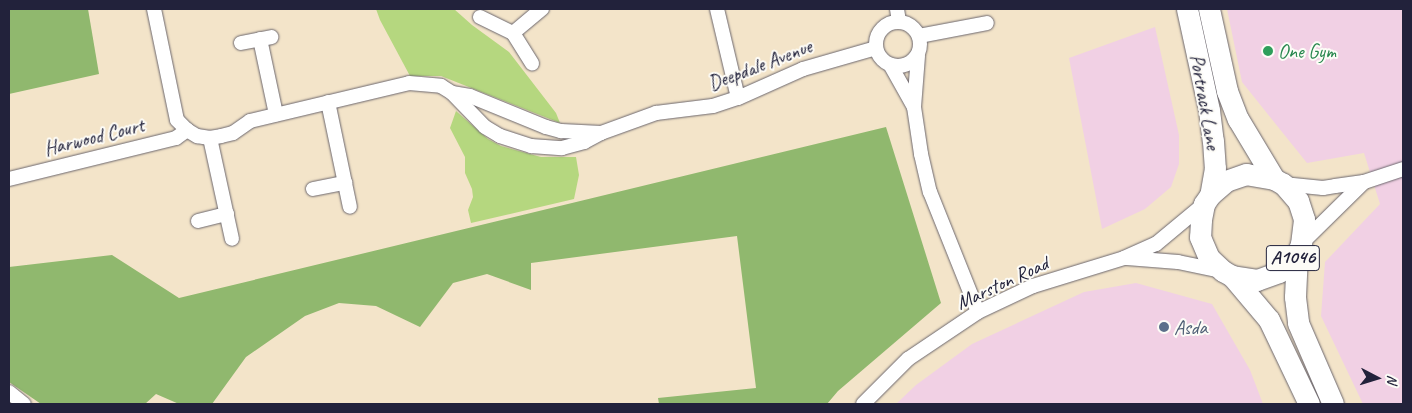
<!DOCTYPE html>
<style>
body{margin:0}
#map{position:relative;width:1412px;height:413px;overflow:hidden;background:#f3e4c9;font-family:Caveat,sans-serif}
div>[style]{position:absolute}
.built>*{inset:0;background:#f1d0e4}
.green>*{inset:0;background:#b5d77f}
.forest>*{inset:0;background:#90b86e}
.roads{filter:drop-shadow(0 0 1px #6b666d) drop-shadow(0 0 1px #6b666d)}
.minor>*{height:14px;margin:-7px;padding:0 7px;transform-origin:7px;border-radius:7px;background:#fff}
.minor>.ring{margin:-7px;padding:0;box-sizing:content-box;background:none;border:14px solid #fff;border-radius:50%}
.primary>*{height:21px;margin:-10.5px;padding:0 10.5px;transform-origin:10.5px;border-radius:10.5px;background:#fff}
.dots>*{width:14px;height:14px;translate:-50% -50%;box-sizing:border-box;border:2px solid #fdfcf7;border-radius:50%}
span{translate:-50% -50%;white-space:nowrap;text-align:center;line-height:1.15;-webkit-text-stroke:4px #fdfcf7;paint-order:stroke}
.shield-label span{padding:1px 4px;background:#fdfcf7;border:1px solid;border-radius:4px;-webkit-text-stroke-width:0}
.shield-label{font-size:19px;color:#22223b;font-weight:700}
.leisure-label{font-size:20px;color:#27864d}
.left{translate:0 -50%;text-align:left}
.street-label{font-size:20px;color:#22223b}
.service-label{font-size:20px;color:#4e5e75}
.frame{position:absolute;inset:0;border:10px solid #22223b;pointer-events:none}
.north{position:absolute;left:1352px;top:353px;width:50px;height:50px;-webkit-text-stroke:4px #fdfcf7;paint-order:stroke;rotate:95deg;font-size:14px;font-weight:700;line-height:20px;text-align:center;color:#22223b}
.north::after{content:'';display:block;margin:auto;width:18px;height:22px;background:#22223b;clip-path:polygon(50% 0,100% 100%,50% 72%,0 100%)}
</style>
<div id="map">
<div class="built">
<i style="clip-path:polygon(1227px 9px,1403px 9px,1403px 404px,1363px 404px,1321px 316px,1325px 262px,1380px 204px,1364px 153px,1307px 163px,1242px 82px)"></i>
<i style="clip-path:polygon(1155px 27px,1179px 135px,1179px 164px,1171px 187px,1145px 209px,1102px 229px,1069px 58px)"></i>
<i style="clip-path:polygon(1136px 283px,1212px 304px,1250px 370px,1263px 404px,896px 404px,916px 385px,972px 344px,1084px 292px)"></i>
</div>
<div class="green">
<i style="clip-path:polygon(376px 9px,454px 9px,472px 25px,509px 52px,556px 113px,560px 123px,441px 76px,410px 76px,380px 20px)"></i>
<i style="clip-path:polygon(456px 111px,488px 139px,501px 146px,541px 157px,576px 157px,579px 175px,574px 199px,471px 223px,468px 210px,473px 197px,472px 189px,465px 173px,465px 157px,450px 128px)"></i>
</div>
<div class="forest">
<i style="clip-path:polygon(9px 9px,88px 9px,99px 74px,9px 94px)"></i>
<i style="clip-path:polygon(886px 127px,941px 303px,838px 391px,827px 404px,659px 404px,658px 398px,756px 388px,737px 236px,531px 263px,531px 290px,487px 274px,453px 283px,420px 327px,376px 306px,339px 303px,305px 316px,246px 357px,212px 404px,179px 404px,156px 394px,145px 404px,41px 404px,9px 382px,9px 267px,112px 255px,179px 298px)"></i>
</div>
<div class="roads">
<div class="minor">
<i style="left:154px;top:9px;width:113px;rotate:78.3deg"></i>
<i style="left:177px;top:120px;width:14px;rotate:45deg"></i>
<i style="left:187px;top:130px;width:12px;rotate:31deg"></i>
<i style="left:197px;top:136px;width:13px;rotate:9deg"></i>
<i style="left:210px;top:138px;width:11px;rotate:-10deg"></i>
<i style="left:221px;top:136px;width:12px;rotate:-14deg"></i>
<i style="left:233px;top:133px;width:21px;rotate:-35deg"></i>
<i style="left:250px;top:121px;width:163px;rotate:-13.4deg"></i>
<i style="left:409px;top:83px;width:32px;rotate:5deg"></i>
<i style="left:441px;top:86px;width:13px;rotate:32deg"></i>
<i style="left:452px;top:93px;width:18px;rotate:9deg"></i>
<i style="left:470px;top:96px;width:82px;rotate:22.2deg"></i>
<i style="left:546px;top:127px;width:16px;rotate:15deg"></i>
<i style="left:561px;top:131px;width:40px;rotate:2.9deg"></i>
<i style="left:717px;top:9px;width:91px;rotate:76.7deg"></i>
<i style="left:897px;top:9px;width:13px;rotate:81deg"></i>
<i style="left:480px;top:17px;width:37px;rotate:26deg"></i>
<i style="left:513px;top:33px;width:36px;rotate:58deg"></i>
<i class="ring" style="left:876px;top:22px;width:30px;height:30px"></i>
<i style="left:513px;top:33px;width:38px;rotate:-40deg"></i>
<i style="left:919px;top:36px;width:69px;rotate:-10.8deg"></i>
<i style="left:260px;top:39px;width:77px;rotate:78deg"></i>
<i style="left:241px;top:43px;width:31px;rotate:-11deg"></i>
<i style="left:918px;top:56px;width:51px;rotate:94.5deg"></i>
<i style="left:914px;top:107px;width:48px;rotate:81.5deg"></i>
<i style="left:921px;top:154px;width:39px;rotate:77deg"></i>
<i style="left:930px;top:192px;width:129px;rotate:68.2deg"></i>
<i style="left:891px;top:66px;width:47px;rotate:60.7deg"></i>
<i style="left:452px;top:93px;width:47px;rotate:45.9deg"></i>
<i style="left:485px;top:127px;width:17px;rotate:31deg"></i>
<i style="left:500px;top:136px;width:33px;rotate:18deg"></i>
<i style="left:531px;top:146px;width:31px;rotate:4deg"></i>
<i style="left:562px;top:148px;width:23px;rotate:-15deg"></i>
<i style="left:584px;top:142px;width:19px;rotate:-28deg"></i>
<i style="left:601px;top:133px;width:59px;rotate:-20deg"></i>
<i style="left:656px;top:113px;width:57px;rotate:-7deg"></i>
<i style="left:713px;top:106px;width:26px;rotate:-18deg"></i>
<i style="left:738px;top:98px;width:71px;rotate:-24deg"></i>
<i style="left:803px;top:69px;width:76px;rotate:-16deg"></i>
<i style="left:328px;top:102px;width:107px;rotate:78.2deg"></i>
<i style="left:210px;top:138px;width:103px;rotate:77.7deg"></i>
<i style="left:9px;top:179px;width:172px;rotate:-13.8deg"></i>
<i style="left:176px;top:138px;width:14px;rotate:-36deg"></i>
<i style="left:1283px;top:184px;width:40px;rotate:5.7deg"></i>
<i style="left:1323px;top:188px;width:12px;rotate:-9deg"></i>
<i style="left:1335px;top:186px;width:29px;rotate:-8deg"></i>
<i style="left:1364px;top:182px;width:41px;rotate:-18.4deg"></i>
<i style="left:313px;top:189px;width:33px;rotate:-11deg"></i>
<i style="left:198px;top:221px;width:30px;rotate:-14deg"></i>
<i style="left:1302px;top:243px;width:87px;rotate:-44.5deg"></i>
<i style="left:1127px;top:258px;width:51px;rotate:4.5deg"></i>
<i style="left:1178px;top:262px;width:45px;rotate:11.6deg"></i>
<i style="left:9px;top:392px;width:19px;rotate:39deg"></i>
<i style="left:863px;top:404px;width:64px;rotate:-45deg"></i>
<i style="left:908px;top:359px;width:84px;rotate:-33.9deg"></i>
<i style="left:978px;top:312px;width:61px;rotate:-25.3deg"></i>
<i style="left:1033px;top:286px;width:95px;rotate:-17.1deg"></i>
<i style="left:1124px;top:258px;width:35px;rotate:-24deg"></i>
<i style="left:1156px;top:244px;width:62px;rotate:-39.8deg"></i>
</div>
<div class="primary">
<i style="left:1187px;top:9px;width:103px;rotate:77.7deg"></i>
<i style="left:1209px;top:110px;width:31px;rotate:83deg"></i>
<i style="left:1213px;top:141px;width:27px;rotate:86deg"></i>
<i style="left:1215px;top:168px;width:27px;rotate:100deg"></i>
<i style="left:1210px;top:195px;width:11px;rotate:124deg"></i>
<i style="left:1204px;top:204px;width:16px;rotate:101deg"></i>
<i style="left:1201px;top:220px;width:17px;rotate:93deg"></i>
<i style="left:1200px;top:237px;width:23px;rotate:67deg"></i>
<i style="left:1209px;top:258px;width:19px;rotate:43deg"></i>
<i style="left:1223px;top:271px;width:10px;rotate:29deg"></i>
<i style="left:1232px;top:276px;width:25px;rotate:9deg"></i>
<i style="left:1257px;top:280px;width:23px;rotate:-20deg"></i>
<i style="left:1279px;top:272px;width:25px;rotate:-45deg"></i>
<i style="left:1297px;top:254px;width:11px;rotate:-68deg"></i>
<i style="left:1301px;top:244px;width:25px;rotate:-83deg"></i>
<i style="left:1304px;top:219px;width:19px;rotate:-108deg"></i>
<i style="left:1298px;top:201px;width:23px;rotate:-131deg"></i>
<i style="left:1283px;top:184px;width:10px;rotate:-151deg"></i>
<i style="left:1274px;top:179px;width:28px;rotate:-170deg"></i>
<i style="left:1246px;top:174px;width:21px;rotate:161deg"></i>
<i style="left:1226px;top:181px;width:21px;rotate:139deg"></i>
<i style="left:1209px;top:9px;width:84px;rotate:77.6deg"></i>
<i style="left:1227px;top:91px;width:30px;rotate:69deg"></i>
<i style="left:1238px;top:119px;width:70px;rotate:59deg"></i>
<i style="left:1297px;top:254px;width:43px;rotate:92.7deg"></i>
<i style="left:1295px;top:297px;width:26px;rotate:83deg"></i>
<i style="left:1298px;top:323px;width:88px;rotate:66.6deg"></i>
<i style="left:1232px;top:276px;width:57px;rotate:49.9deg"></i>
<i style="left:1269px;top:320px;width:93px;rotate:64.5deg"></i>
</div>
</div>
<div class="dots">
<i style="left:1268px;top:51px;background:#2e9e5b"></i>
<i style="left:1164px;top:327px;background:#5c6f8a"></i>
</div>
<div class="shield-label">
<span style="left:1293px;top:258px">A1046</span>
</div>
<div class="leisure-label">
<span class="left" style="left:1278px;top:51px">One Gym</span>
</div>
<div class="street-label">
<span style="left:760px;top:65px;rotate:-21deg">Deepdale Avenue</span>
<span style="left:1205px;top:102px;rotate:80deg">Portrack Lane</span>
<span style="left:94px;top:137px;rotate:-14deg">Harwood Court</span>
<span style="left:1002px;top:283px;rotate:-25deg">Marston Road</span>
</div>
<div class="service-label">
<span class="left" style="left:1174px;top:327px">Asda</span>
</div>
<div class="frame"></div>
<div class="north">N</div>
</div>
